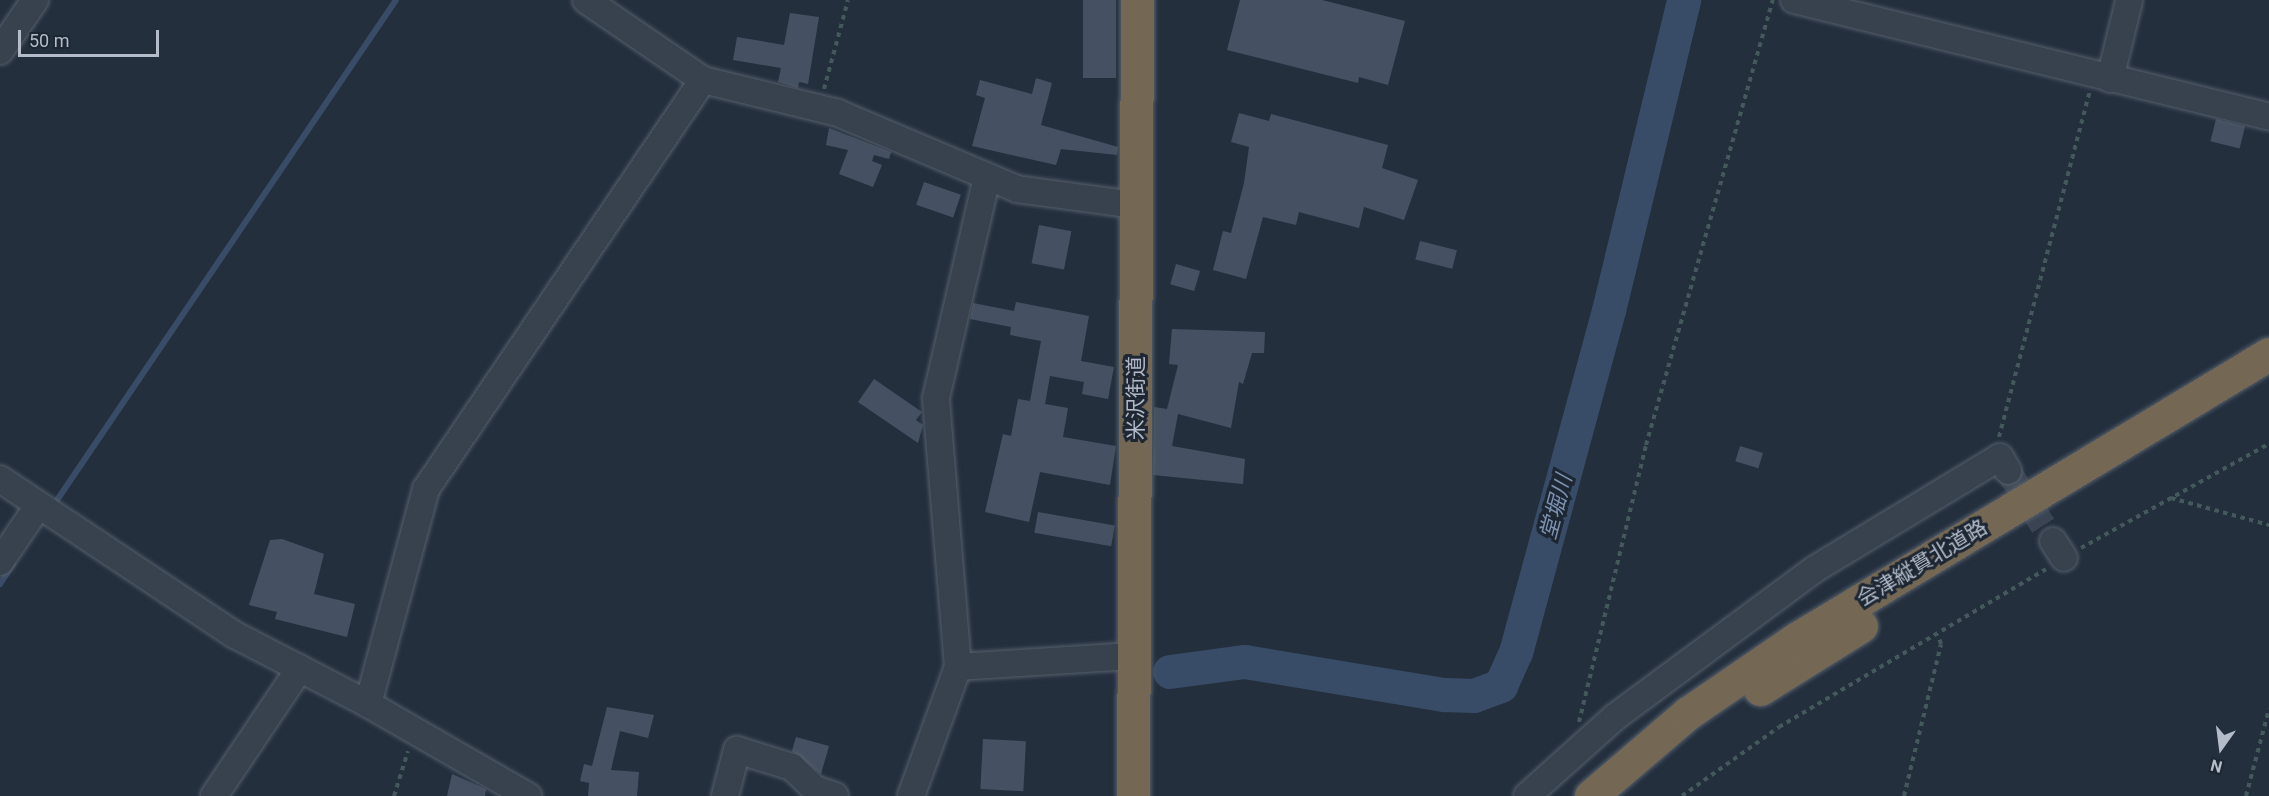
<!DOCTYPE html>
<meta charset="utf-8">
<style>
body{margin:0}
#map{position:relative;width:2269px;height:796px;overflow:hidden;background:#242f3e;font-family:Roboto,"Noto Sans JP",sans-serif}
div>[style]{position:absolute}
.stream>*{height:6px;margin:-3px;padding:0 3px;transform-origin:3px;border-radius:3px;background:#394c67}
.river>*{height:34px;margin:-17px;padding:0 17px;transform-origin:17px;border-radius:17px;background:#394c67}
.building>*{inset:0;background:#455162;transform-origin:0 0}
.minor-tunnel>*{height:26px;margin-top:-13px;transform-origin:0;background:repeating-linear-gradient(90deg,#3a4453 0 26px,transparent 0 39px)}
.path>*{height:4px;margin-top:-2px;transform-origin:0;background:repeating-linear-gradient(90deg,#44595c 0 4.5px,transparent 0 9px)}
.roads{filter:drop-shadow(0 0 2px #565f6c) drop-shadow(0 0 2px #565f6c)}
.minor>*{height:26px;margin:-13px;padding:0 13px;transform-origin:13px;border-radius:13px;background:#38414e}
.highway>*{height:33px;margin:-16.5px;padding:0 16.5px;transform-origin:16.5px;border-radius:16.5px;background:#746855}
span{translate:-50% -50%;white-space:nowrap;text-align:center;line-height:1.15;-webkit-text-stroke:6px #1d2633;paint-order:stroke}
.street-label{font-size:21px;color:#b4bcc9}
.water-label{font-size:22px;color:#7c92b1;font-style:italic}
.north{position:absolute;left:2191px;top:718px;width:60px;height:60px;-webkit-text-stroke:4px #1d2633;paint-order:stroke;rotate:194deg;font-size:16px;font-weight:700;line-height:24px;text-align:center;color:#b4bcc9}
.north::after{content:'';display:block;margin:auto;width:21px;height:27px;background:#b4bcc9;clip-path:polygon(50% 0,100% 100%,50% 72%,0 100%)}
.scale{position:absolute;left:18px;top:30px;width:141px;height:27px;box-sizing:border-box;border:3px solid #b4bcc9;border-top:0;padding-left:8px;font-size:18px;line-height:21px;white-space:nowrap;color:#b4bcc9;-webkit-text-stroke:4px #1d2633;paint-order:stroke}
</style>
<div id="map">
<div class="stream">
<i style="left:53px;top:506px;width:611px;rotate:-55.87deg"></i>
<i style="left:0;top:584px;width:24px;rotate:-57deg"></i>
</div>
<div class="river">
<i style="left:1170px;top:672px;width:76px;rotate:-7.6deg"></i>
<i style="left:1245px;top:662px;width:203px;rotate:9.4deg"></i>
<i style="left:1445px;top:695px;width:29px;rotate:2deg"></i>
<i style="left:1474px;top:696px;width:29px;rotate:-20deg"></i>
<i style="left:1501px;top:686px;width:36px;rotate:-66deg"></i>
<i style="left:1516px;top:653px;width:354px;rotate:-74.8deg"></i>
<i style="left:1609px;top:311px;width:320px;rotate:-76.4deg"></i>
</div>
<div class="building">
<i style="left:1083px;top:0;width:33px;height:78px"></i>
<i style="clip-path:polygon(1240px 0,1322px 0,1405px 21px,1388px 85px,1359px 77px,1358px 83px,1227px 50px)"></i>
<i style="clip-path:polygon(790px 13px,819px 17px,808px 84px,799px 82px,798px 88px,778px 82px,781px 68px,733px 60px,737px 37px,784px 45px)"></i>
<i style="clip-path:polygon(1036px 78px,1052px 83px,1041px 125px,1118px 147px,1117px 155px,1061px 149px,1056px 165px,972px 146px,985px 98px,976px 95px,980px 80px,1032px 94px)"></i>
<i style="clip-path:polygon(1239px 113px,1269px 121px,1271px 114px,1388px 145px,1382px 168px,1418px 180px,1404px 220px,1364px 207px,1359px 228px,1299px 212px,1296px 225px,1263px 217px,1246px 279px,1213px 270px,1223px 231px,1231px 233px,1244px 183px,1249px 147px,1231px 142px)"></i>
<i style="left:2216px;top:119px;width:30px;height:23px;rotate:14deg"></i>
<i style="clip-path:polygon(829px 128px,891px 152px,889px 159px,874px 155px,872px 161px,882px 165px,873px 187px,839px 174px,848px 150px,826px 145px)"></i>
<i style="left:924px;top:182px;width:39px;height:24px;rotate:19deg"></i>
<i style="left:1039px;top:225px;width:33px;height:39px;rotate:11deg"></i>
<i style="left:1420px;top:241px;width:38px;height:19px;rotate:14deg"></i>
<i style="left:1176px;top:264px;width:25px;height:21px;rotate:16deg"></i>
<i style="clip-path:polygon(1016px 302px,1089px 316px,1081px 361px,1114px 367px,1108px 399px,1082px 394px,1084px 382px,1050px 376px,1045px 404px,1068px 408px,1063px 437px,1116px 446px,1110px 485px,1040px 472px,1029px 522px,985px 512px,1003px 434px,1011px 436px,1018px 399px,1030px 401px,1041px 341px,1010px 335px,1011px 327px,970px 319px,973px 303px,1014px 311px)"></i>
<i style="clip-path:polygon(1172px 329px,1265px 332px,1264px 353px,1252px 353px,1243px 384px,1239px 382px,1231px 428px,1178px 414px,1172px 446px,1245px 459px,1243px 484px,1153px 475px,1154px 407px,1167px 409px,1178px 365px,1169px 364px)"></i>
<i style="clip-path:polygon(874px 379px,922px 412px,916px 420px,923px 425px,918px 443px,858px 402px)"></i>
<i style="left:1740px;top:446px;width:24px;height:16px;rotate:17deg"></i>
<i style="left:1038px;top:512px;width:78px;height:21px;rotate:10deg"></i>
<i style="clip-path:polygon(282px 539px,324px 554px,314px 594px,355px 604px,347px 637px,275px 619px,277px 612px,249px 605px,270px 540px)"></i>
<i style="clip-path:polygon(607px 707px,654px 715px,648px 738px,620px 731px,611px 770px,639px 772px,637px 796px,588px 796px,589px 783px,580px 781px,584px 764px,592px 766px)"></i>
<i style="clip-path:polygon(796px 737px,829px 746px,821px 774px,792px 751px)"></i>
<i style="left:983px;top:739px;width:43px;height:50px;rotate:3deg"></i>
<i style="clip-path:polygon(452px 774px,486px 789px,485px 796px,447px 796px)"></i>
</div>
<div class="minor-tunnel">
<i style="left:2008px;top:471px;width:83px;rotate:57.3deg"></i>
</div>
<div class="path">
<i style="left:824px;top:89px;width:92px;rotate:-74.9deg"></i>
<i style="left:1999px;top:437px;width:356px;rotate:-75.3deg"></i>
<i style="left:2171px;top:498px;width:102px;rotate:15.4deg"></i>
<i style="left:2081px;top:548px;width:215px;rotate:-29deg"></i>
<i style="left:1579px;top:722px;width:285px;rotate:-76.4deg"></i>
<i style="left:1646px;top:445px;width:463px;rotate:-74.1deg"></i>
<i style="left:394px;top:796px;width:47px;rotate:-72.7deg"></i>
<i style="left:1682px;top:796px;width:119px;rotate:-35.4deg"></i>
<i style="left:1779px;top:727px;width:310px;rotate:-30.6deg"></i>
<i style="left:1904px;top:796px;width:156px;rotate:-76.3deg"></i>
<i style="left:1941px;top:644px;width:9px;rotate:-108deg"></i>
<i style="left:2246px;top:796px;width:90px;rotate:-75.2deg"></i>
</div>
<div class="roads">
<div class="minor">
<i style="left:586px;top:0;width:142px;rotate:34.4deg"></i>
<i style="left:703px;top:80px;width:139px;rotate:13.7deg"></i>
<i style="left:838px;top:113px;width:194px;rotate:23deg"></i>
<i style="left:1017px;top:189px;width:120px;rotate:7.7deg"></i>
<i style="left:1794px;top:0;width:489px;rotate:13.8deg"></i>
<i style="left:0;top:51px;width:62px;rotate:-55.5deg"></i>
<i style="left:2110px;top:79px;width:80px;rotate:-76.3deg"></i>
<i style="left:0;top:479px;width:282px;rotate:33.6deg"></i>
<i style="left:235px;top:635px;width:150px;rotate:27.4deg"></i>
<i style="left:368px;top:704px;width:185px;rotate:29.9deg"></i>
<i style="left:2053px;top:541px;width:20px;rotate:57deg"></i>
<i style="left:0;top:562px;width:68px;rotate:-55.8deg"></i>
<i style="left:958px;top:667px;width:177px;rotate:-3.6deg"></i>
<i style="left:368px;top:704px;width:223px;rotate:-74.9deg"></i>
<i style="left:426px;top:489px;width:494px;rotate:-55.9deg"></i>
<i style="left:214px;top:796px;width:154px;rotate:-56.1deg"></i>
<i style="left:725px;top:796px;width:48px;rotate:-75.4deg"></i>
<i style="left:737px;top:750px;width:58px;rotate:17.2deg"></i>
<i style="left:792px;top:767px;width:32px;rotate:44deg"></i>
<i style="left:815px;top:789px;width:21px;rotate:19deg"></i>
<i style="left:911px;top:796px;width:137px;rotate:-70deg"></i>
<i style="left:958px;top:667px;width:270px;rotate:-94.7deg"></i>
<i style="left:936px;top:398px;width:223px;rotate:-77deg"></i>
<i style="left:1527px;top:796px;width:118px;rotate:-41.9deg"></i>
<i style="left:1615px;top:717px;width:249px;rotate:-36.5deg"></i>
<i style="left:1815px;top:569px;width:216px;rotate:-31.2deg"></i>
<i style="left:2000px;top:457px;width:16px;rotate:60deg"></i>
</div>
<div class="highway">
<i style="left:1760px;top:689px;width:119px;rotate:-32deg"></i>
<i style="left:1133px;top:796px;width:796px;rotate:-89.71deg"></i>
<i style="left:1591px;top:796px;width:128px;rotate:-40.6deg"></i>
<i style="left:1688px;top:713px;width:131px;rotate:-34.4deg"></i>
<i style="left:1796px;top:639px;width:552px;rotate:-31.07deg"></i>
</div>
</div>
<div class="street-label">
<span style="left:1136px;top:398px;rotate:-90deg">米沢街道</span>
<span style="left:1922px;top:563px;rotate:-31deg">会津縦貫北道路</span>
</div>
<div class="water-label">
<span style="left:1556px;top:507px;rotate:-75deg">堂堀川</span>
</div>
<div class="north">N</div>
<div class="scale">50 m</div>
</div>
